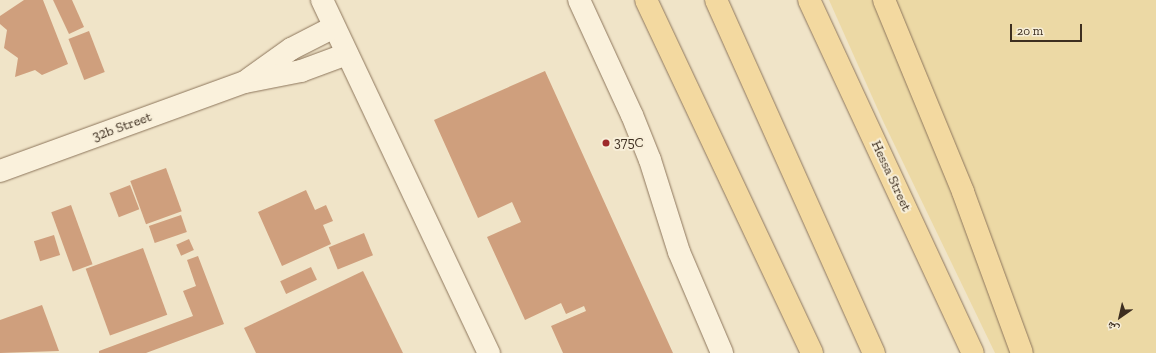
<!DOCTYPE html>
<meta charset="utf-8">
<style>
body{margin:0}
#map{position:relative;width:1156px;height:353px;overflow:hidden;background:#f0e4c8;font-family:"Zilla Slab","Noto Naskh Arabic",serif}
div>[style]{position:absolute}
.sand>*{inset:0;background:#ecd9a5}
.building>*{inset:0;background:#cf9f7d;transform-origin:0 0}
.roads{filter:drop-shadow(0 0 1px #8d765c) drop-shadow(0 0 1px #8d765c)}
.minor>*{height:22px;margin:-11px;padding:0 11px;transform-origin:11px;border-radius:11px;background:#faf1dc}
.primary>*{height:22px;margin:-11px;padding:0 11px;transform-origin:11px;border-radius:11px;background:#f3d9a0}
.dots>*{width:11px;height:11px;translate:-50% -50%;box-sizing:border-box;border:2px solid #f7eed8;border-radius:50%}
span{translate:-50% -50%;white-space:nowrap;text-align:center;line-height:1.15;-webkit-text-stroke:4px #f7eed8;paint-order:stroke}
.street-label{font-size:14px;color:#3d2e20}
.poi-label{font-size:14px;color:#3d2e20}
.left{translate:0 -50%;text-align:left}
.north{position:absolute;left:1100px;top:297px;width:40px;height:40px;-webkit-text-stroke:3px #f7eed8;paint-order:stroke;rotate:214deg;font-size:11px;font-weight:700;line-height:16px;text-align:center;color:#3d2e20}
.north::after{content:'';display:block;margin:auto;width:14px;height:18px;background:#3d2e20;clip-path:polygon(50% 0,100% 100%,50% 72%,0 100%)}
.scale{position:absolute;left:1010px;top:24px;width:72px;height:18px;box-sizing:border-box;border:2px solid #3d2e20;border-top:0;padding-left:5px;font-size:12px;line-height:14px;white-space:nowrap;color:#3d2e20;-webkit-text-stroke:3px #f7eed8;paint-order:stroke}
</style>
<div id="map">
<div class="sand">
<i style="clip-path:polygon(829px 0,1156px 0,1156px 353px,995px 353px,883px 121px)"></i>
</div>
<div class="building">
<i style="clip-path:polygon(24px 0,43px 0,68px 64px,42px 75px,35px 70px,15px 77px,18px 58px,4px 48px,7px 30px,0 24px,0 16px)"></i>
<i style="clip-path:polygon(53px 0,72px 0,84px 27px,69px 34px)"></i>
<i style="left:89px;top:31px;width:44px;height:22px;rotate:69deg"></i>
<i style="clip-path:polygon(545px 71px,642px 285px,673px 353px,563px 353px,551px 326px,586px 311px,584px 306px,566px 314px,561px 303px,525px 320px,487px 237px,521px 222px,512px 202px,478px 218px,434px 120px)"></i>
<i style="left:166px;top:168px;width:46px;height:38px;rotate:70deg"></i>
<i style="left:130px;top:185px;width:26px;height:22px;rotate:69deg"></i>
<i style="clip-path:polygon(306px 190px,315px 210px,326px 205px,333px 221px,323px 225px,331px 244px,282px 266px,258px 212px)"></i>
<i style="left:71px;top:205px;width:63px;height:21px;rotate:70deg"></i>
<i style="left:181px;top:215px;width:18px;height:34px;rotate:71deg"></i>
<i style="left:364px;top:233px;width:24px;height:38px;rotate:68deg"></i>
<i style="left:54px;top:235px;width:21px;height:21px;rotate:73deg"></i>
<i style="left:189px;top:239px;width:12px;height:14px;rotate:66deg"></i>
<i style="left:143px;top:248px;width:71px;height:61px;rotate:70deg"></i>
<i style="clip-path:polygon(198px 256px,224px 324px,146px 353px,99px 353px,99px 351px,193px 316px,183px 291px,196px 286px,187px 260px)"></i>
<i style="left:311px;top:267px;width:14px;height:34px;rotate:65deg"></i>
<i style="clip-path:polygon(363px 271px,403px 353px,256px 353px,244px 328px)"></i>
<i style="clip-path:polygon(42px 305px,59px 351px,0 353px,0 320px)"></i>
</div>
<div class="roads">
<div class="minor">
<i style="left:322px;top:0;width:391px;rotate:64.7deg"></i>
<i style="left:579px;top:0;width:127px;rotate:65.3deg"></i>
<i style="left:632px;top:115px;width:48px;rotate:68.2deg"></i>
<i style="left:650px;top:160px;width:96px;rotate:72.5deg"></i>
<i style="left:679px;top:252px;width:110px;rotate:66.9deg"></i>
<i style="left:249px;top:79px;width:52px;rotate:-35.5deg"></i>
<i style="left:291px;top:49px;width:48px;rotate:-27.1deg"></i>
<i style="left:0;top:171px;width:261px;rotate:-20deg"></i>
<i style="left:245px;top:82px;width:57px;rotate:-11.1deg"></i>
<i style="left:301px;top:71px;width:49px;rotate:-20.3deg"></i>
</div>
<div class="primary">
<i style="left:646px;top:0;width:390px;rotate:64.8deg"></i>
<i style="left:716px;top:0;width:387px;rotate:65.9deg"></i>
<i style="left:809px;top:0;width:389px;rotate:65.1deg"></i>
<i style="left:884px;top:0;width:208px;rotate:67.6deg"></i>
<i style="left:963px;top:192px;width:171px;rotate:69.9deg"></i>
</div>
</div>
<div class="dots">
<i style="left:606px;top:143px;background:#9e2a2b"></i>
</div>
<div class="street-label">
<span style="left:122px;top:127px;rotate:-20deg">32b Street</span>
<span style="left:891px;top:176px;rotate:65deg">Hessa Street</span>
</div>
<div class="poi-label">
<span class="left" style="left:614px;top:143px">375C</span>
</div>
<div class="north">ش</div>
<div class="scale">20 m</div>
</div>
